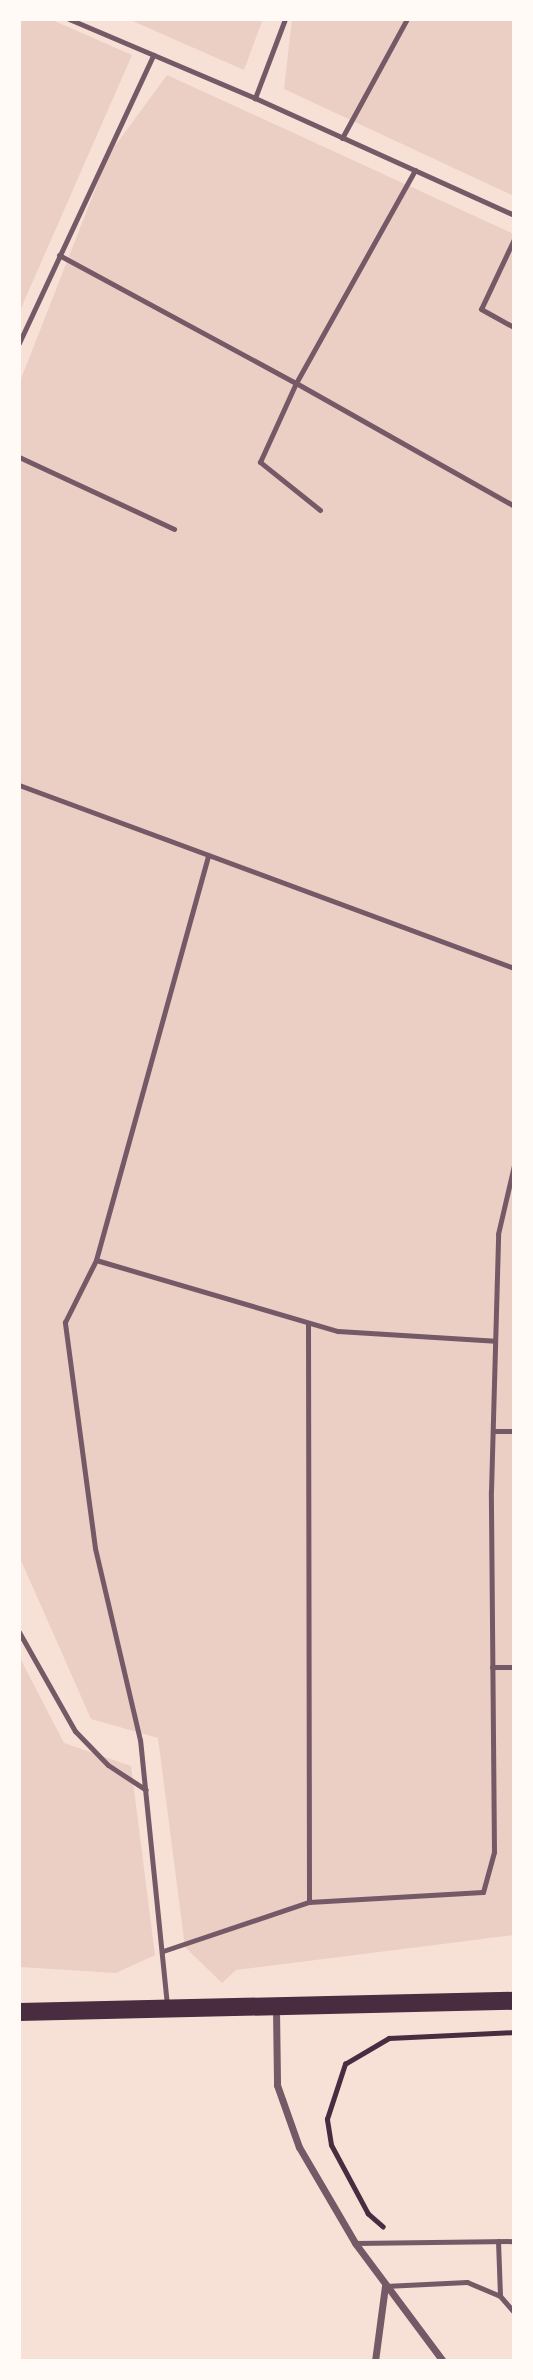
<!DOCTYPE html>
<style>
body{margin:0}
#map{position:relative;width:533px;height:2380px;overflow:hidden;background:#f7e1d7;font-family:"Work Sans",sans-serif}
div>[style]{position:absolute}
.green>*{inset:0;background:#ebcfc5}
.path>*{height:4.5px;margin:-2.25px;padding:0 2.25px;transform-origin:2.25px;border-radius:2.25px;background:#4a2c40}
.service>*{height:5px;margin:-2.5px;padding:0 2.5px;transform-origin:2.5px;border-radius:2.5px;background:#755966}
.minor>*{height:7px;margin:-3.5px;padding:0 3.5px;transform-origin:3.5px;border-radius:3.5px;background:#755966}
.primary>*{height:18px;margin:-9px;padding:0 9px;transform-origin:9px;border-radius:9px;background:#4a2c40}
span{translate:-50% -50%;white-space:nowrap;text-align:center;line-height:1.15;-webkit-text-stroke:7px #fffaf5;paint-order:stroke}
.frame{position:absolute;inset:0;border:21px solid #fffaf5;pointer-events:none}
</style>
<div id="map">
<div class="green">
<i style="clip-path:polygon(19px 19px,50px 19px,132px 55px,19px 313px)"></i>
<i style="clip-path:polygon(128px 19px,263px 19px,244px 70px)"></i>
<i style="clip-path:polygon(292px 19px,514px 19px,514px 196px,284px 89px)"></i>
<i style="clip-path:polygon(167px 75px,514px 234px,514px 1935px,236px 1970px,222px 1983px,185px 1947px,158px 1738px,91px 1719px,19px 1556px,19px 384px,109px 154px)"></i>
<i style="clip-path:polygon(19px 1656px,64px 1743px,131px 1766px,155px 1955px,116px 1973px,19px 1967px)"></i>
</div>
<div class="path">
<i style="left:383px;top:2227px;width:20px;rotate:-139deg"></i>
<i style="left:368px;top:2214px;width:78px;rotate:-118.2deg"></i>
<i style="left:331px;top:2145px;width:26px;rotate:-99deg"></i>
<i style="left:327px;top:2119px;width:58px;rotate:-71.9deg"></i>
<i style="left:345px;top:2064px;width:51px;rotate:-30.6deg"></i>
<i style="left:389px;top:2038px;width:125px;rotate:-2.7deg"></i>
</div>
<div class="service">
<i style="left:69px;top:19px;width:202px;rotate:23deg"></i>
<i style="left:285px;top:19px;width:85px;rotate:110.8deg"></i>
<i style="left:255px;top:98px;width:284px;rotate:24.3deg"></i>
<i style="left:342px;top:138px;width:136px;rotate:-61.4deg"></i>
<i style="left:514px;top:239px;width:77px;rotate:115.2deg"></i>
<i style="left:481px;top:309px;width:38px;rotate:29deg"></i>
<i style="left:59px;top:255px;width:269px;rotate:28.4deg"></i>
<i style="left:296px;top:383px;width:244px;rotate:-60.8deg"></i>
<i style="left:19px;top:343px;width:318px;rotate:-65deg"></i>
<i style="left:19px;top:457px;width:171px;rotate:24.9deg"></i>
<i style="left:320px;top:510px;width:77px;rotate:-141.3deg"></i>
<i style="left:260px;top:462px;width:87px;rotate:-65.5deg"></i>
<i style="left:296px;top:383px;width:250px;rotate:29.4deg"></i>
<i style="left:19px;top:785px;width:528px;rotate:20.29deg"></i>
<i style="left:96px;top:1260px;width:420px;rotate:-74.5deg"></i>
<i style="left:308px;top:1323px;width:579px;rotate:89.9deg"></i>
<i style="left:493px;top:1431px;width:21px"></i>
<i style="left:19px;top:1632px;width:114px;rotate:60.5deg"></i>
<i style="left:75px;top:1731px;width:47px;rotate:45.9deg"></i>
<i style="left:108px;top:1765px;width:45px;rotate:33.3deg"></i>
<i style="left:492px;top:1667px;width:22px"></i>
<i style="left:163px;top:1951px;width:154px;rotate:-18.6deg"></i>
<i style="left:309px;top:1902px;width:174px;rotate:-3.3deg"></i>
<i style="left:483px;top:1892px;width:41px;rotate:-74.6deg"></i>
<i style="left:494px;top:1852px;width:361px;rotate:-90.5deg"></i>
<i style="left:491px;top:1491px;width:257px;rotate:-88.4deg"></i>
<i style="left:498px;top:1234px;width:71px;rotate:-76.9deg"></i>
<i style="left:167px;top:2005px;width:266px;rotate:-95.8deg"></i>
<i style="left:140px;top:1740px;width:197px;rotate:-103.2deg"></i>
<i style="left:95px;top:1548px;width:228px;rotate:-97.6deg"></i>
<i style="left:65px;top:1322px;width:69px;rotate:-63.4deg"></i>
<i style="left:96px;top:1260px;width:252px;rotate:16.4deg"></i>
<i style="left:338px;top:1331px;width:157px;rotate:3.6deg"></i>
<i style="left:498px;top:2241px;width:55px;rotate:87.9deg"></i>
<i style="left:355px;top:2243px;width:159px;rotate:-0.7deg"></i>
<i style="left:385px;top:2286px;width:82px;rotate:-2.8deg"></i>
<i style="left:467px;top:2282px;width:36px;rotate:23deg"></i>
<i style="left:500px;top:2296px;width:21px;rotate:49deg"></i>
</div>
<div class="minor">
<i style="left:276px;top:2009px;width:76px;rotate:89.2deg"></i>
<i style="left:277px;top:2085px;width:66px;rotate:70.5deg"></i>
<i style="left:299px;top:2147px;width:111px;rotate:59.7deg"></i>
<i style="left:355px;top:2243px;width:147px;rotate:53.3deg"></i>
<i style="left:375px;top:2361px;width:76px;rotate:-82.4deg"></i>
</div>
<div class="primary">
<i style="left:19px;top:2012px;width:495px;rotate:-1.3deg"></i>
</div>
<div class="frame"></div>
</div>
